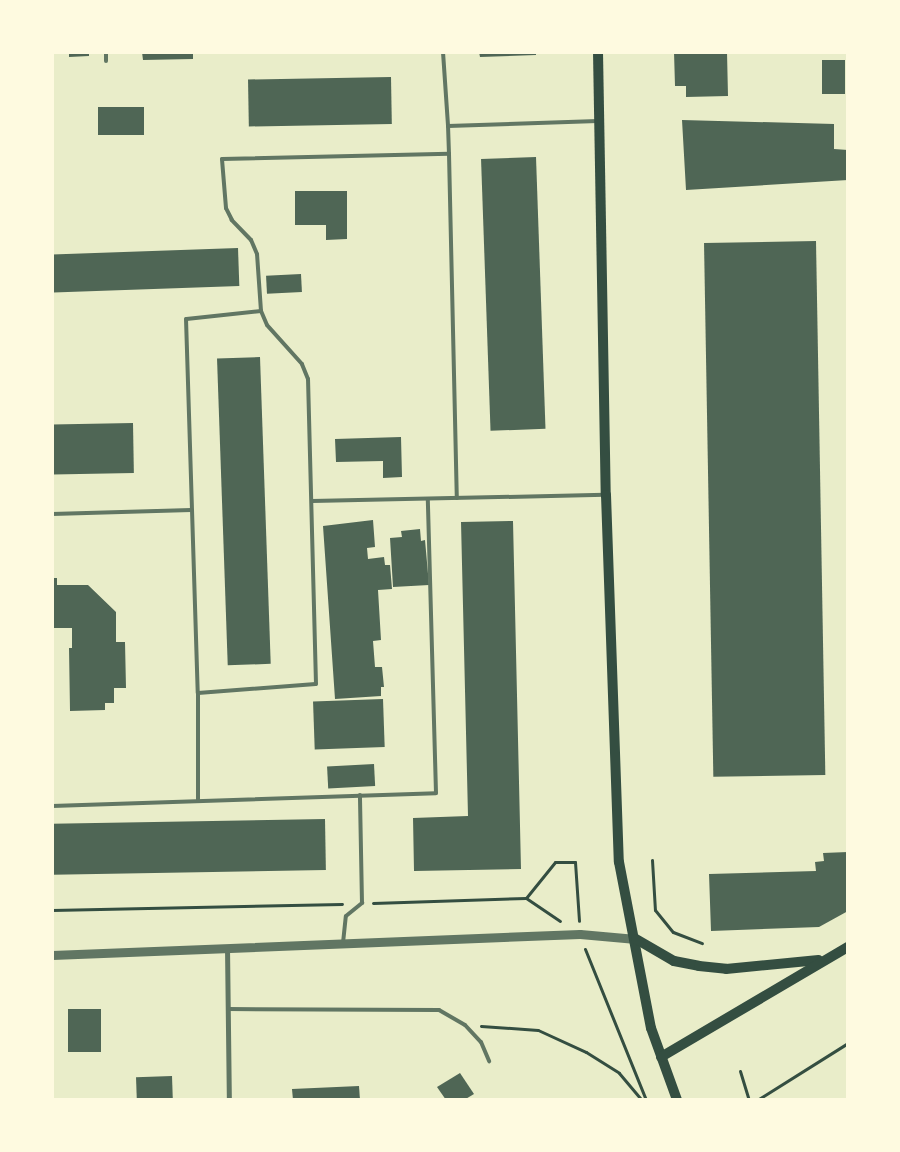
<!DOCTYPE html>
<style>
body{margin:0}
#map{position:relative;width:900px;height:1152px;overflow:hidden;background:#e9edc9;font-family:"Alegreya Sans",sans-serif}
div>[style]{position:absolute}
.building>*{inset:0;background:#4f6655;transform-origin:0 0}
.path>*{height:3px;margin:-1.5px;padding:0 1.5px;transform-origin:1.5px;border-radius:1.5px;background:#344e41}
.service>*{height:4px;margin:-2px;padding:0 2px;transform-origin:2px;border-radius:2px;background:#617663}
.minor>*{height:5px;margin:-2.5px;padding:0 2.5px;transform-origin:2.5px;border-radius:2.5px;background:#617663}
.tertiary>*{height:9px;margin:-4.5px;padding:0 4.5px;transform-origin:4.5px;border-radius:4.5px;background:#617663}
.secondary>*{height:10px;margin:-5px;padding:0 5px;transform-origin:5px;border-radius:5px;background:#344e41}
span{translate:-50% -50%;white-space:nowrap;text-align:center;line-height:1.15;-webkit-text-stroke:5px #fefae0;paint-order:stroke}
.frame{position:absolute;inset:0;border:54px solid #fefae0;pointer-events:none}
</style>
<div id="map">
<div class="building">
<i style="clip-path:polygon(69px 52px,89px 52px,89px 56px,69px 57px)"></i>
<i style="clip-path:polygon(142px 52px,193px 52px,193px 59px,143px 60px)"></i>
<i style="clip-path:polygon(479px 52px,536px 52px,536px 55px,480px 57px)"></i>
<i style="clip-path:polygon(674px 52px,727px 52px,728px 96px,686px 97px,686px 86px,675px 86px)"></i>
<i style="left:822px;top:60px;width:23px;height:34px"></i>
<i style="left:391px;top:77px;width:47px;height:143px;rotate:89deg"></i>
<i style="left:144px;top:107px;width:28px;height:46px;rotate:90deg"></i>
<i style="clip-path:polygon(682px 120px,834px 124px,834px 149px,848px 150px,848px 180px,686px 190px)"></i>
<i style="left:536px;top:157px;width:272px;height:55px;rotate:88deg"></i>
<i style="clip-path:polygon(295px 191px,347px 191px,347px 239px,326px 240px,326px 225px,295px 225px)"></i>
<i style="left:816px;top:241px;width:534px;height:112px;rotate:89deg"></i>
<i style="left:238px;top:248px;width:38px;height:186px;rotate:88deg"></i>
<i style="left:301px;top:274px;width:18px;height:35px;rotate:87deg"></i>
<i style="left:260px;top:357px;width:307px;height:43px;rotate:88deg"></i>
<i style="left:133px;top:423px;width:50px;height:81px;rotate:89deg"></i>
<i style="clip-path:polygon(401px 437px,402px 477px,383px 478px,383px 461px,336px 462px,335px 439px)"></i>
<i style="clip-path:polygon(373px 520px,375px 547px,367px 548px,368px 559px,384px 557px,385px 565px,390px 565px,392px 589px,378px 590px,381px 640px,373px 641px,375px 667px,382px 667px,384px 687px,381px 687px,381px 696px,335px 699px,323px 526px)"></i>
<i style="clip-path:polygon(513px 521px,521px 869px,414px 871px,413px 818px,468px 816px,461px 522px)"></i>
<i style="clip-path:polygon(420px 529px,421px 541px,425px 540px,429px 585px,393px 587px,390px 538px,402px 537px,401px 531px)"></i>
<i style="clip-path:polygon(52px 578px,57px 578px,57px 585px,88px 585px,116px 612px,116px 642px,125px 642px,126px 688px,114px 688px,114px 703px,105px 703px,105px 710px,70px 711px,69px 648px,72px 648px,72px 628px,52px 628px)"></i>
<i style="left:383px;top:699px;width:48px;height:70px;rotate:88deg"></i>
<i style="left:374px;top:764px;width:22px;height:47px;rotate:87deg"></i>
<i style="left:325px;top:819px;width:51px;height:273px;rotate:89deg"></i>
<i style="clip-path:polygon(848px 852px,848px 911px,819px 927px,711px 931px,709px 874px,816px 871px,815px 862px,824px 861px,823px 853px)"></i>
<i style="left:101px;top:1009px;width:43px;height:33px;rotate:90deg"></i>
<i style="clip-path:polygon(460px 1073px,474px 1094px,464px 1100px,446px 1100px,437px 1087px)"></i>
<i style="left:172px;top:1076px;width:24px;height:36px;rotate:88deg"></i>
<i style="clip-path:polygon(359px 1086px,360px 1100px,293px 1100px,292px 1089px)"></i>
</div>
<div class="path">
<i style="left:652px;top:860px;width:50px;rotate:86.6deg"></i>
<i style="left:655px;top:910px;width:28px;rotate:51deg"></i>
<i style="left:673px;top:932px;width:31px;rotate:21deg"></i>
<i style="left:526px;top:898px;width:46px;rotate:-51.1deg"></i>
<i style="left:555px;top:862px;width:20px"></i>
<i style="left:575px;top:862px;width:59px;rotate:86.1deg"></i>
<i style="left:373px;top:903px;width:153px;rotate:-1.9deg"></i>
<i style="left:526px;top:898px;width:41px;rotate:34.1deg"></i>
<i style="left:52px;top:910px;width:290px;rotate:-1.2deg"></i>
<i style="left:585px;top:949px;width:163px;rotate:68deg"></i>
<i style="left:481px;top:1026px;width:57px;rotate:4deg"></i>
<i style="left:538px;top:1030px;width:53px;rotate:24.6deg"></i>
<i style="left:586px;top:1052px;width:39px;rotate:32deg"></i>
<i style="left:619px;top:1073px;width:35px;rotate:50deg"></i>
<i style="left:740px;top:1071px;width:30px;rotate:73deg"></i>
<i style="left:757px;top:1100px;width:107px;rotate:-32.1deg"></i>
</div>
<div class="service">
<i style="left:106px;top:52px;width:9px;rotate:90deg"></i>
<i style="left:443px;top:52px;width:74px;rotate:86.1deg"></i>
<i style="left:449px;top:154px;width:344px;rotate:88.7deg"></i>
<i style="left:261px;top:311px;width:75px;rotate:173.9deg"></i>
<i style="left:186px;top:319px;width:374px;rotate:88.2deg"></i>
<i style="left:198px;top:693px;width:118px;rotate:-4.4deg"></i>
<i style="left:316px;top:684px;width:305px;rotate:-91.5deg"></i>
<i style="left:308px;top:379px;width:16px;rotate:-112deg"></i>
<i style="left:302px;top:364px;width:52px;rotate:-131.9deg"></i>
<i style="left:267px;top:325px;width:15px;rotate:-113deg"></i>
<i style="left:261px;top:311px;width:57px;rotate:-94deg"></i>
<i style="left:257px;top:254px;width:15px;rotate:-113deg"></i>
<i style="left:251px;top:240px;width:28px;rotate:-134deg"></i>
<i style="left:232px;top:220px;width:13px;rotate:-117deg"></i>
<i style="left:226px;top:208px;width:49px;rotate:-94.7deg"></i>
<i style="left:222px;top:159px;width:227px;rotate:-1.3deg"></i>
<i style="left:449px;top:154px;width:28px;rotate:-92deg"></i>
<i style="left:448px;top:126px;width:150px;rotate:-1.9deg"></i>
<i style="left:312px;top:501px;width:293px;rotate:-1.2deg"></i>
<i style="left:52px;top:514px;width:139px;rotate:-1.6deg"></i>
<i style="left:198px;top:800px;width:107px;rotate:-90deg"></i>
<i style="left:52px;top:806px;width:384px;rotate:-1.9deg"></i>
<i style="left:436px;top:793px;width:294px;rotate:-91.6deg"></i>
<i style="left:343px;top:943px;width:27px;rotate:-84deg"></i>
<i style="left:346px;top:916px;width:21px;rotate:-39deg"></i>
<i style="left:362px;top:903px;width:108px;rotate:-91.1deg"></i>
<i style="left:228px;top:1009px;width:211px;rotate:0.3deg"></i>
<i style="left:439px;top:1010px;width:30px;rotate:30deg"></i>
<i style="left:465px;top:1025px;width:23px;rotate:47deg"></i>
<i style="left:481px;top:1042px;width:21px;rotate:67deg"></i>
</div>
<div class="minor">
<i style="left:227px;top:947px;width:153px;rotate:89.3deg"></i>
</div>
<div class="tertiary">
<i style="left:52px;top:955px;width:528px;rotate:-2.28deg"></i>
<i style="left:580px;top:934px;width:56px;rotate:5.1deg"></i>
</div>
<div class="secondary">
<i style="left:598px;top:52px;width:443px;rotate:89deg"></i>
<i style="left:606px;top:495px;width:367px;rotate:88deg"></i>
<i style="left:619px;top:862px;width:169px;rotate:79.1deg"></i>
<i style="left:651px;top:1028px;width:77px;rotate:70.1deg"></i>
<i style="left:636px;top:939px;width:44px;rotate:30.1deg"></i>
<i style="left:674px;top:961px;width:25px;rotate:11deg"></i>
<i style="left:699px;top:966px;width:27px;rotate:6deg"></i>
<i style="left:726px;top:969px;width:93px;rotate:-5.5deg"></i>
<i style="left:661px;top:1057px;width:217px;rotate:-30.5deg"></i>
</div>
<div class="frame"></div>
</div>
